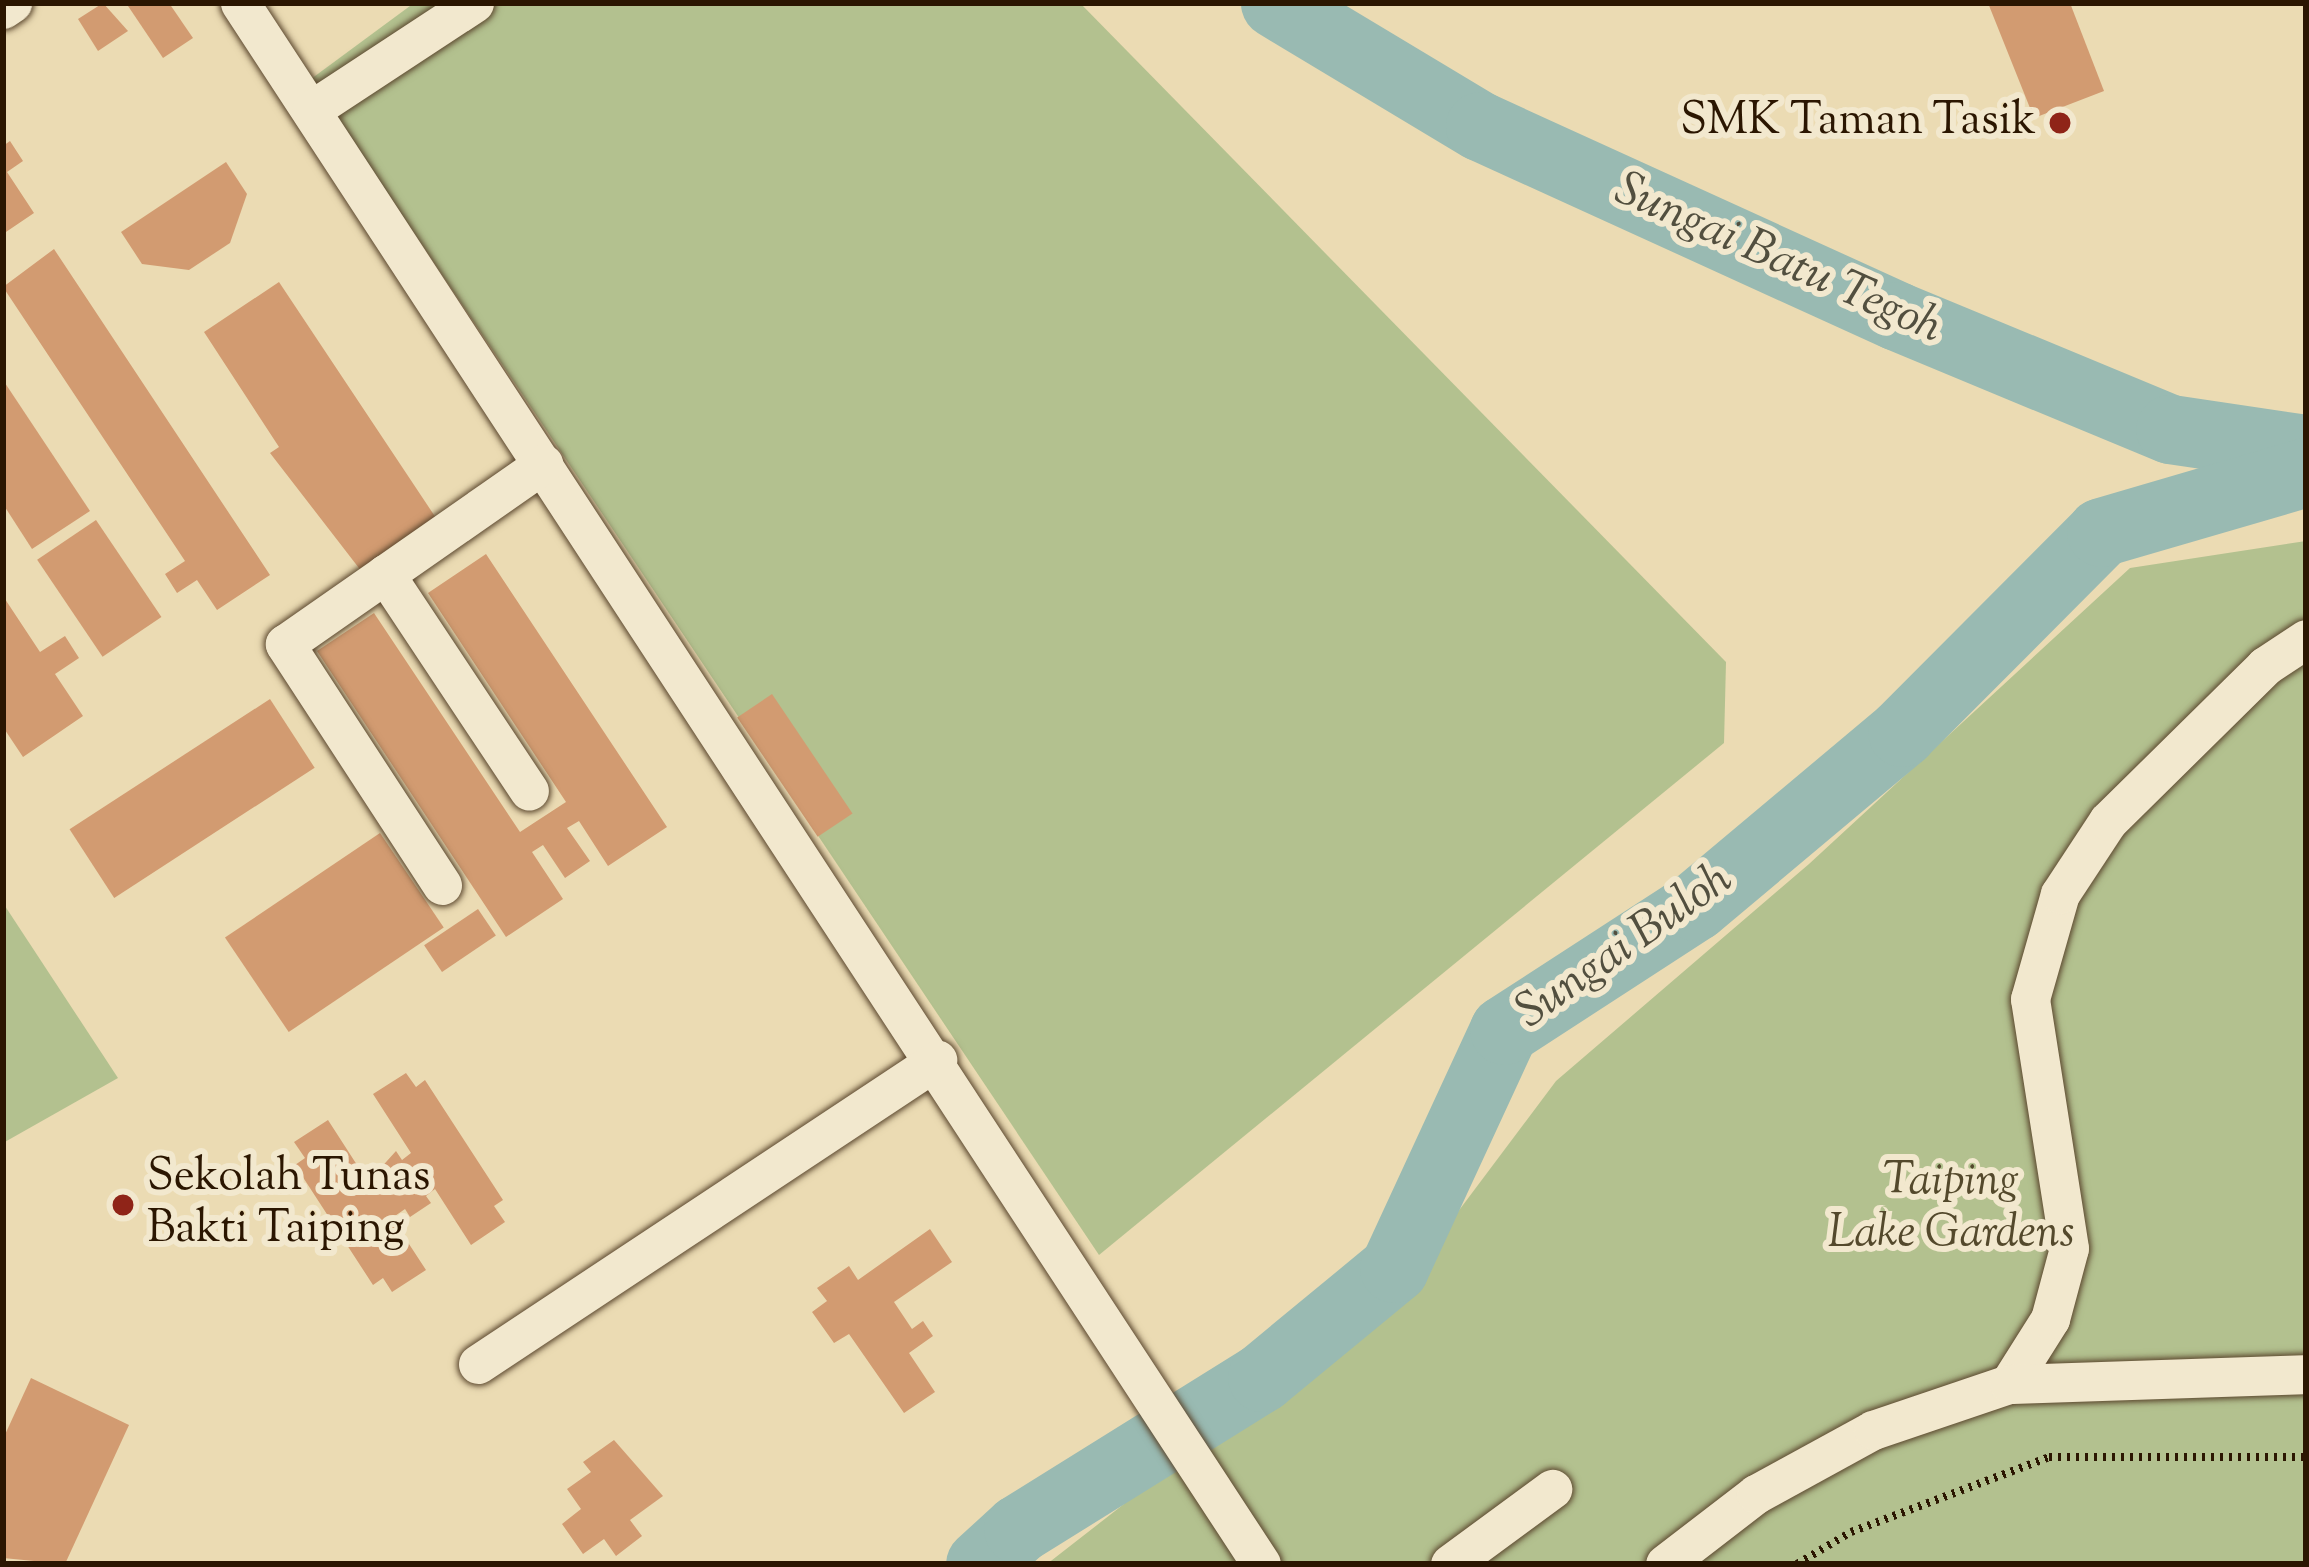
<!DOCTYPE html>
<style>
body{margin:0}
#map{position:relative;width:2309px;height:1567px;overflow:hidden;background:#ebdbb3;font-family:"Sorts Mill Goudy",serif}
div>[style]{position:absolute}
.green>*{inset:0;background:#b3c18f}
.river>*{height:69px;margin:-34.5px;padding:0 34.5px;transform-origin:34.5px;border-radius:34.5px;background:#99bab2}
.building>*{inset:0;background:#d29b71;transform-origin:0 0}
.path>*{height:8px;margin-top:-4px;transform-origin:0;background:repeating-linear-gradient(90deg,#2b1601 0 3px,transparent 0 9px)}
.roads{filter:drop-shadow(0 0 3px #5b472e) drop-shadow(0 0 3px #5b472e)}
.minor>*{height:39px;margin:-19.5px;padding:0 19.5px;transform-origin:19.5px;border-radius:19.5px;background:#f2e8ce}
.dots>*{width:33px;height:33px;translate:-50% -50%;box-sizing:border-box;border:6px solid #f2e8ce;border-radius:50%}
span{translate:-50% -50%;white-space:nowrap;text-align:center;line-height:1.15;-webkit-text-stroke:12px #f2e8ce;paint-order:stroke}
.poi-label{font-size:45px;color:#2b1601}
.right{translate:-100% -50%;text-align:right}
.left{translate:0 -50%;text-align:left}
.park-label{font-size:45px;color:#54492c;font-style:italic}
.water-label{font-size:48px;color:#524f3f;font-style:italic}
.frame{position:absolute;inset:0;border:6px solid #2b1601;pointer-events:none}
</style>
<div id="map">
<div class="green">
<i style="clip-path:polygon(414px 3px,1080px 3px,1726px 662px,1724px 743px,1099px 1255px,311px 79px)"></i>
<i style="clip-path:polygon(2306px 541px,2306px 1564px,1047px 1564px,1400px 1289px,1556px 1081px,1809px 864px,2130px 568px)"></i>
<i style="clip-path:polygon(3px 903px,118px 1078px,3px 1143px)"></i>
</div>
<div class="river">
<i style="left:1275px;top:3px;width:239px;rotate:31deg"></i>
<i style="left:1480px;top:126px;width:458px;rotate:24.5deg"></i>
<i style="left:1897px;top:316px;width:295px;rotate:22.5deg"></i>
<i style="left:2170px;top:429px;width:137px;rotate:8.4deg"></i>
<i style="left:980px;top:1564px;width:52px;rotate:-42.6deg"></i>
<i style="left:1018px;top:1529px;width:287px;rotate:-31.9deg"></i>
<i style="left:1262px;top:1377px;width:171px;rotate:-39.5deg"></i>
<i style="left:1394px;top:1268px;width:262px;rotate:-65.2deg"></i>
<i style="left:1504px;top:1030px;width:228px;rotate:-33deg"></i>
<i style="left:1695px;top:906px;width:270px;rotate:-40deg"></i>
<i style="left:1902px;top:732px;width:282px;rotate:-45.1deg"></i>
<i style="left:2101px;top:532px;width:214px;rotate:-16.3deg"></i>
</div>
<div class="building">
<i style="clip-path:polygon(103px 3px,128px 31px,98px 51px,78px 19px)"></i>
<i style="clip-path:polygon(126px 3px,169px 3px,193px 38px,163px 58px)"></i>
<i style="clip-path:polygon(1988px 3px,2070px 3px,2104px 91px,2034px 118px)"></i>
<i style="clip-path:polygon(10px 141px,23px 161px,7px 172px,34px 213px,3px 234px,3px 146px)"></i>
<i style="clip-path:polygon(226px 162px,247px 194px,230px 243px,189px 270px,142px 264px,121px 232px)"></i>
<i style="clip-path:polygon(54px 249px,270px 575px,217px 610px,197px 580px,177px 593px,165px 574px,185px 561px,3px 287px)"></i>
<i style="clip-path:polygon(279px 282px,438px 521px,362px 572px,270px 453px,279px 447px,204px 332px)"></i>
<i style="clip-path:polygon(3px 380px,90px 511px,32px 549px,3px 504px)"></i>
<i style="left:96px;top:520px;width:117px;height:71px;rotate:56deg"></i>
<i style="clip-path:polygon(486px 554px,667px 827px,608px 866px,579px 821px,567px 828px,590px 861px,565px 878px,543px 845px,532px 852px,563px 899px,506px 937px,317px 651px,374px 613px,520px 832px,566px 802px,428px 593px)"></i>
<i style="clip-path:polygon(3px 596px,40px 652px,65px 636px,79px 658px,55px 674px,83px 716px,23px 757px,3px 727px)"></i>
<i style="left:772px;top:694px;width:144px;height:42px;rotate:56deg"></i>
<i style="left:270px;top:699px;width:82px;height:239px;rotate:57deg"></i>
<i style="left:380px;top:833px;width:114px;height:187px;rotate:56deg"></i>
<i style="left:478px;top:909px;width:32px;height:65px;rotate:56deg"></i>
<i style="clip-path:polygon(406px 1073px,416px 1087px,425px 1080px,503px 1200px,494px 1206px,505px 1222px,471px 1245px,435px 1189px,426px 1196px,431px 1203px,410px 1217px,405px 1209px,392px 1218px,426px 1270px,392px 1292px,383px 1278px,373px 1285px,295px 1165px,305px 1158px,294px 1142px,328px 1120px,368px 1182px,396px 1151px,402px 1160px,411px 1153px,373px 1094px)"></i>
<i style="clip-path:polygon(930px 1229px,952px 1262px,894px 1302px,912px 1329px,923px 1321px,933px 1336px,909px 1353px,935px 1392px,904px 1413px,849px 1334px,834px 1343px,812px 1312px,827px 1301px,817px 1288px,849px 1266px,858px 1280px)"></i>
<i style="clip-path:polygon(31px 1378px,129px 1425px,65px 1564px,3px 1558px,3px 1439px)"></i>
<i style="clip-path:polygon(614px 1440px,663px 1496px,630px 1520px,642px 1536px,616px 1556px,604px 1539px,583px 1554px,562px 1524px,581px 1509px,567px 1489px,591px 1472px,583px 1462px)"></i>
</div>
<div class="path">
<i style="left:1797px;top:1564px;width:63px;rotate:-30.7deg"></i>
<i style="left:1851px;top:1532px;width:212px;rotate:-20.7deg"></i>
<i style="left:2049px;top:1457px;width:257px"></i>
</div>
<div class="roads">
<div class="minor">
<i style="left:240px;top:3px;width:1865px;rotate:56.81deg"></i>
<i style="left:3px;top:9px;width:11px;rotate:-34deg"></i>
<i style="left:311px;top:110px;width:195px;rotate:-33.3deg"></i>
<i style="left:385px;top:574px;width:260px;rotate:56.4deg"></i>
<i style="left:442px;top:885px;width:288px;rotate:-123.1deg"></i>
<i style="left:285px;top:644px;width:315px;rotate:-34.9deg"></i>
<i style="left:478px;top:1364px;width:551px;rotate:-33.52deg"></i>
<i style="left:2009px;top:1384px;width:77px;rotate:-57.8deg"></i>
<i style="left:2050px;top:1319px;width:73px;rotate:-75deg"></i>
<i style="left:2069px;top:1248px;width:252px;rotate:-98.9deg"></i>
<i style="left:2030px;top:999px;width:109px;rotate:-74.1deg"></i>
<i style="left:2060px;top:894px;width:87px;rotate:-56.7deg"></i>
<i style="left:2108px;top:821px;width:221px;rotate:-44.6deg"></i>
<i style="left:2265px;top:666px;width:49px;rotate:-33.4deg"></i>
<i style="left:1450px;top:1564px;width:127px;rotate:-36.3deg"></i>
<i style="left:1665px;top:1564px;width:115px;rotate:-37.6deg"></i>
<i style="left:1756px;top:1494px;width:133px;rotate:-28.7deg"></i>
<i style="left:1873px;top:1430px;width:144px;rotate:-18.7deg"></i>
<i style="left:2009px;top:1384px;width:297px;rotate:-1.9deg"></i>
</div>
</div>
<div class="dots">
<i style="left:2060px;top:123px;background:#8f2418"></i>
<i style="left:123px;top:1205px;background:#8f2418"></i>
</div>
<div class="poi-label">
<span class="right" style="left:2036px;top:123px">SMK Taman Tasik</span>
<span class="left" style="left:147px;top:1205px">Sekolah Tunas<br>Bakti Taiping</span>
</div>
<div class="park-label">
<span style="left:1951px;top:1209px">Taiping<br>Lake Gardens</span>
</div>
<div class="water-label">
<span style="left:1778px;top:260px;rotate:24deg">Sungai Batu Tegoh</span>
<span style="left:1625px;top:947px;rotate:-35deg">Sungai Buloh</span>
</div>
<div class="frame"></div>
</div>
